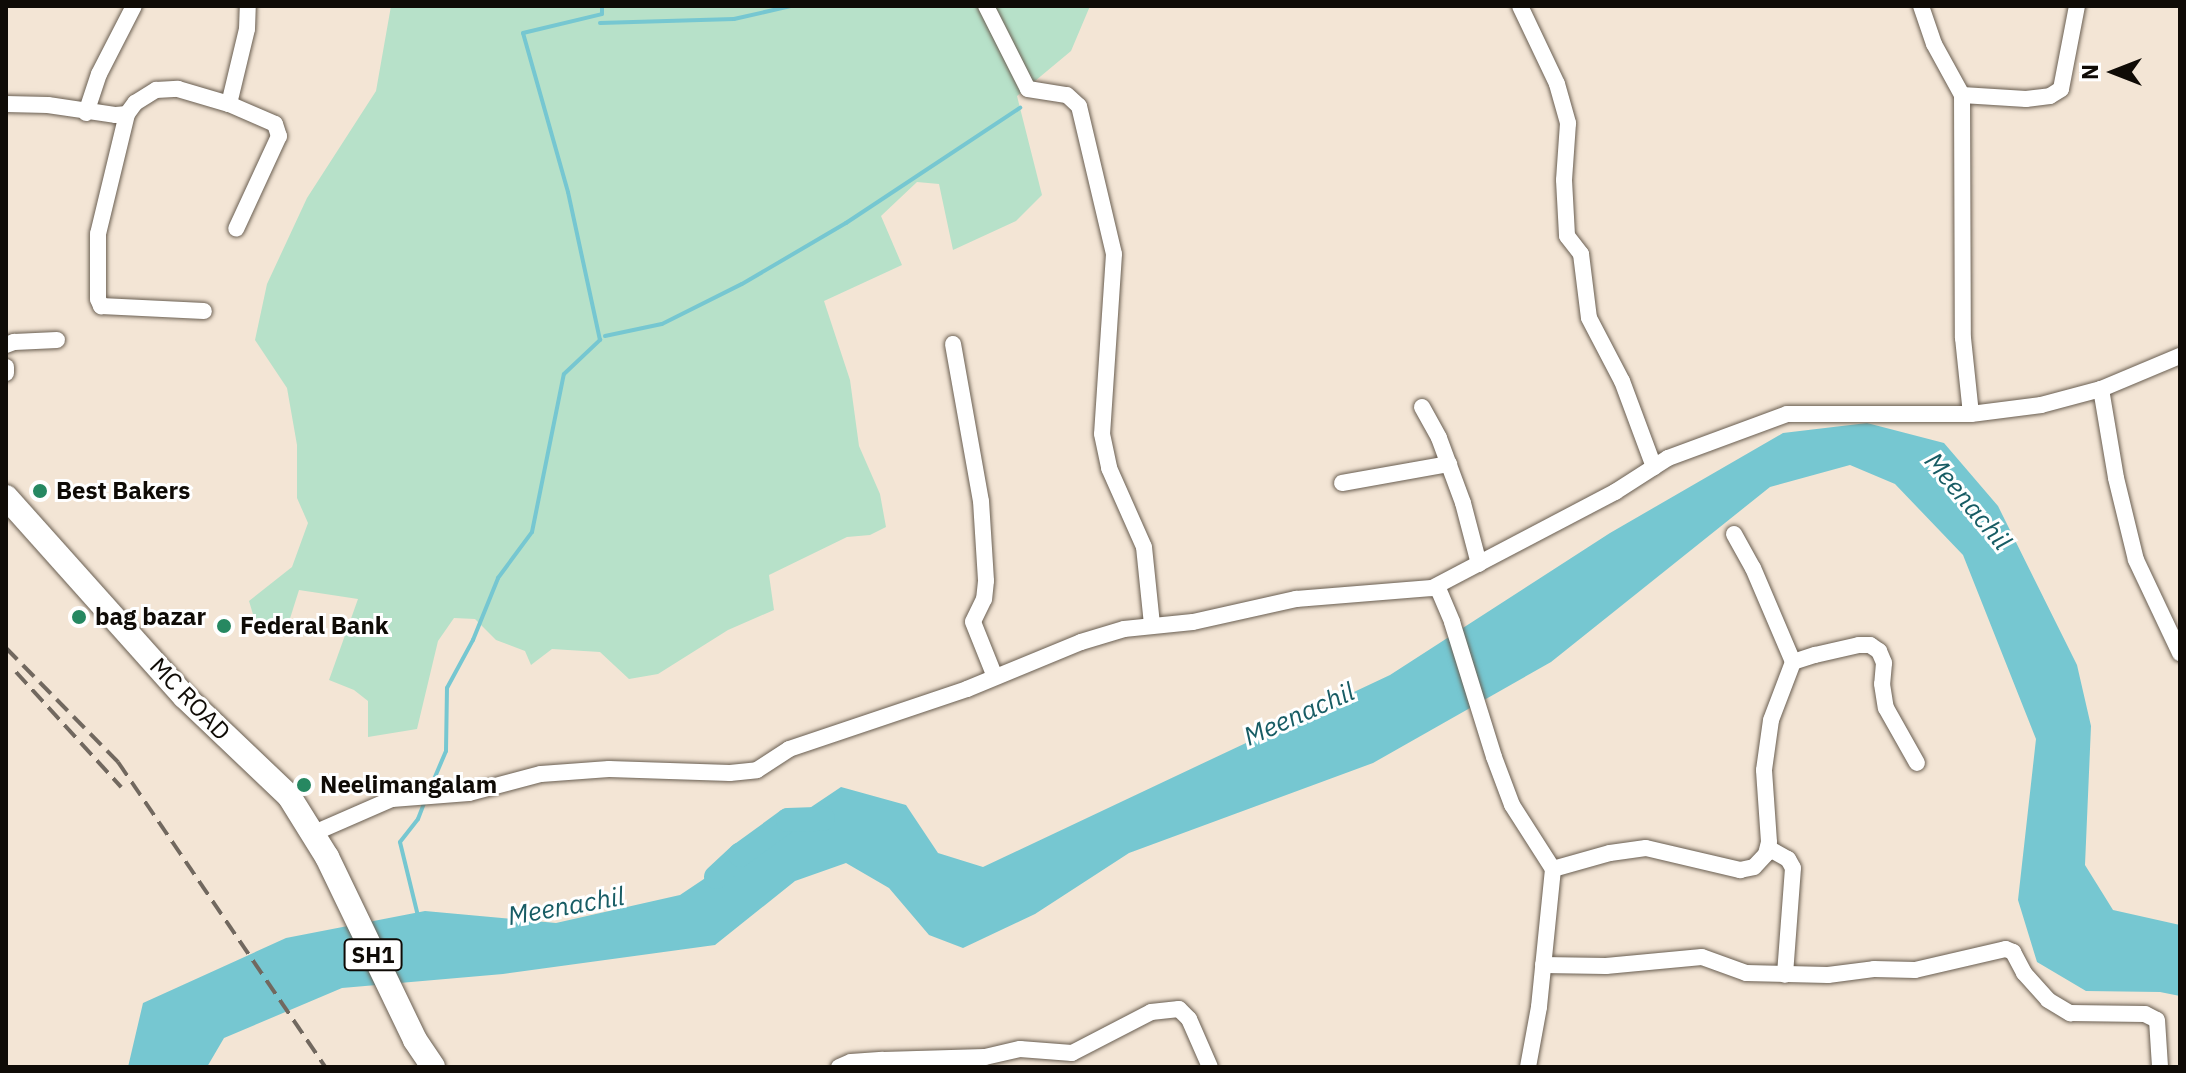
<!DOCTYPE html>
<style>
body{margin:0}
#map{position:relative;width:2186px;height:1073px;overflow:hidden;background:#f3e5d5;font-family:"IBM Plex Sans",sans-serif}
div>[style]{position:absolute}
.green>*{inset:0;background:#b7e1c9}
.water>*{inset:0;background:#76c7d1}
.stream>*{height:4px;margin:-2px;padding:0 2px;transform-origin:2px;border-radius:2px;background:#76c7d1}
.river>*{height:24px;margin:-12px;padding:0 12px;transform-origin:12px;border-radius:12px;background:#76c7d1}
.roads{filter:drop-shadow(0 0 2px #695e51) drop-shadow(0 0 2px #695e51)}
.street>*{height:16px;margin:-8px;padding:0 8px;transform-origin:8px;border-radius:8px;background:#fff}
.primary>*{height:24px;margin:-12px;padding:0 12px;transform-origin:12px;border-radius:12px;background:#fff}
.rail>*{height:4px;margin-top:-2px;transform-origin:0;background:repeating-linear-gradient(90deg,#71685f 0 16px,transparent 0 24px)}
.dots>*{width:22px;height:22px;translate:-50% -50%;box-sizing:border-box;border:4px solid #fff;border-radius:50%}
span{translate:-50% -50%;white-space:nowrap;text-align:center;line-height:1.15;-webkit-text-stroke:6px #fff;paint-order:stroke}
.shield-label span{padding:2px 6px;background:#fff;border:2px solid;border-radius:6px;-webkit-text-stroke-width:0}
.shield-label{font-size:22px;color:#0f0b06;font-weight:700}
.poi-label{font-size:24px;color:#0f0b06;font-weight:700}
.left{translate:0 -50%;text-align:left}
.street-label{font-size:24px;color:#0f0b06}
.water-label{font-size:26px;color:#175c64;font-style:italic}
.frame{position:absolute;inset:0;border:8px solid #0f0b06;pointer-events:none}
.north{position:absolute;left:2074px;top:32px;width:80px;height:80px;-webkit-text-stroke:6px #fff;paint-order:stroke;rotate:270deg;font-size:22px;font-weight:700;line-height:32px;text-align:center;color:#0f0b06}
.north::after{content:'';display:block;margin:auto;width:28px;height:36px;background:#0f0b06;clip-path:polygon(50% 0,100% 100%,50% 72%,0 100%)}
</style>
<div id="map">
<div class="green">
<i style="clip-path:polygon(391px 6px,1090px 6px,1071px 51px,1017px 96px,1042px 195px,1016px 221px,953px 250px,939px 184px,917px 182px,881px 216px,902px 265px,824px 301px,850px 380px,859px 446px,880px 494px,886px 527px,870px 535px,847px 537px,769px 575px,774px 610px,728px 630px,658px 674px,629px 679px,600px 652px,552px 649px,531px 665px,525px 651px,496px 640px,475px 619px,454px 618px,438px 641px,417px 729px,368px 737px,368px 701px,354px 690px,329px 680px,358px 599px,299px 590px,287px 628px,258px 631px,249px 601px,292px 567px,308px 523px,297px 498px,297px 445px,287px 388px,255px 340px,267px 284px,307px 198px,376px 91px)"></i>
</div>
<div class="water">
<i style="clip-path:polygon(1867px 423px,1944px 443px,1998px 506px,2077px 665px,2091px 726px,2085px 865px,2113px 910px,2180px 925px,2180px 996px,2160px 992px,2086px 991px,2037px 962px,2018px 900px,2036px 739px,1963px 555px,1895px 484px,1850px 465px,1770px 487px,1551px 662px,1373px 763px,1129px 853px,1035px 914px,963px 948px,929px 935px,889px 888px,846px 863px,795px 881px,715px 945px,503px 974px,342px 988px,224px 1038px,207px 1067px,128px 1067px,143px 1003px,286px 938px,425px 911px,556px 923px,680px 895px,841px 787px,906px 805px,938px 853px,983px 867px,1390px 675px,1610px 533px,1783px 433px)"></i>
</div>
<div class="stream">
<i style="left:600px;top:23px;width:134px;rotate:-1.7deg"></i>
<i style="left:734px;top:19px;width:58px;rotate:-12.8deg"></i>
<i style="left:605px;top:336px;width:58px;rotate:-11.9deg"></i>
<i style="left:662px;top:324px;width:89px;rotate:-26.6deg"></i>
<i style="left:742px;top:284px;width:121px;rotate:-30.4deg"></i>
<i style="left:846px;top:223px;width:209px;rotate:-33.5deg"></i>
<i style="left:429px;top:791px;width:43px;rotate:-67deg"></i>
<i style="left:446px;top:751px;width:63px;rotate:-89.1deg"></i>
<i style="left:447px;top:688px;width:55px;rotate:-61.6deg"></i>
<i style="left:473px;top:640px;width:67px;rotate:-68deg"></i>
<i style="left:498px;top:578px;width:57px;rotate:-53.5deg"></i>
<i style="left:532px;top:532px;width:161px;rotate:-78.6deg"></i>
<i style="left:564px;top:374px;width:50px;rotate:-43.4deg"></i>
<i style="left:600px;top:340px;width:151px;rotate:-102.2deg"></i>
<i style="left:568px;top:192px;width:165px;rotate:-105.8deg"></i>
<i style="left:523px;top:33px;width:81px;rotate:-13.5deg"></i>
<i style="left:602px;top:14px;width:8px;rotate:-90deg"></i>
<i style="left:418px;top:916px;width:76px;rotate:-103.7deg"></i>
<i style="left:400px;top:842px;width:29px;rotate:-52deg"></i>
<i style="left:418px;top:819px;width:17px;rotate:-69deg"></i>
</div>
<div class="river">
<i style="left:716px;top:877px;width:33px;rotate:-43deg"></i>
<i style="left:740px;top:855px;width:59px;rotate:-36.1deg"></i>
<i style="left:788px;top:820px;width:35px;rotate:-2deg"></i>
</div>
<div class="roads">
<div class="street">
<i style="left:986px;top:6px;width:93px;rotate:63.2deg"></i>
<i style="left:1028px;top:89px;width:39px;rotate:9deg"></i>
<i style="left:1067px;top:95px;width:16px;rotate:43deg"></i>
<i style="left:1079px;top:106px;width:152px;rotate:76.7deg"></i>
<i style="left:1114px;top:254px;width:180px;rotate:93.8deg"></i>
<i style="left:1102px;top:434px;width:35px;rotate:78deg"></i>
<i style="left:1109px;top:468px;width:86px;rotate:66.1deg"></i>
<i style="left:1144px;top:547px;width:77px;rotate:84.1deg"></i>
<i style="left:1520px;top:6px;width:86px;rotate:64.6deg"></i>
<i style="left:1557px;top:84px;width:41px;rotate:74.2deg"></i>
<i style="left:1568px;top:123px;width:57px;rotate:94deg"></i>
<i style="left:1564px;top:180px;width:56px;rotate:86.9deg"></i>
<i style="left:1567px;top:236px;width:23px;rotate:52deg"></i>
<i style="left:1581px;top:254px;width:64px;rotate:82.9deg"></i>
<i style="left:1589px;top:318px;width:71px;rotate:62.4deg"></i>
<i style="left:1622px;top:381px;width:92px;rotate:69.6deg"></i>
<i style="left:1921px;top:6px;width:40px;rotate:71.1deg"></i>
<i style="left:1934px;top:44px;width:58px;rotate:61.2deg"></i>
<i style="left:1962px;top:95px;width:243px;rotate:89.8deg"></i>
<i style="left:1963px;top:338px;width:76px;rotate:84deg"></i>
<i style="left:1962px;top:95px;width:64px;rotate:3.6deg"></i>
<i style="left:2026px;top:99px;width:24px;rotate:-7deg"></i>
<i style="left:2050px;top:96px;width:13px;rotate:-32deg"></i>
<i style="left:2061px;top:89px;width:85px;rotate:-79.1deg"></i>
<i style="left:6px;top:104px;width:42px;rotate:1.4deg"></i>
<i style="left:48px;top:105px;width:69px;rotate:8.4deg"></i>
<i style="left:116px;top:115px;width:11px;rotate:-5deg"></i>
<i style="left:127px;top:114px;width:14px;rotate:-54deg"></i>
<i style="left:135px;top:103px;width:25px;rotate:-32deg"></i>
<i style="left:156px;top:90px;width:22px;rotate:-3deg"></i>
<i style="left:178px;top:89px;width:53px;rotate:16.4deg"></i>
<i style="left:229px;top:104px;width:77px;rotate:-76.5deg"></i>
<i style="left:247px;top:29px;width:23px;rotate:-88deg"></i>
<i style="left:229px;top:104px;width:50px;rotate:23.5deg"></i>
<i style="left:275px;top:124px;width:13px;rotate:72deg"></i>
<i style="left:279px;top:136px;width:102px;rotate:114.8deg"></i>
<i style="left:86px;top:113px;width:41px;rotate:-71.6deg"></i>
<i style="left:99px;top:74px;width:76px;rotate:-62.8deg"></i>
<i style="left:127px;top:114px;width:123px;rotate:103.6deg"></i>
<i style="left:98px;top:234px;width:65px;rotate:90deg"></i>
<i style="left:98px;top:299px;width:8px;rotate:67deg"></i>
<i style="left:101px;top:306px;width:103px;rotate:2.8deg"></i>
<i style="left:953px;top:344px;width:159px;rotate:79.9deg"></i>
<i style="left:981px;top:501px;width:80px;rotate:86.4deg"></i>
<i style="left:986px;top:581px;width:18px;rotate:96deg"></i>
<i style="left:984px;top:599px;width:25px;rotate:116deg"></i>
<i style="left:973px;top:622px;width:59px;rotate:68.2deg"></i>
<i style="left:6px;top:345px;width:9px;rotate:-21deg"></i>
<i style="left:14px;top:342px;width:43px;rotate:-2.7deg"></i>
<i style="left:6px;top:367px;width:6px;rotate:90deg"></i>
<i style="left:2101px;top:389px;width:90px;rotate:80.4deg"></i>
<i style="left:2116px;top:478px;width:84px;rotate:76.3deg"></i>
<i style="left:2136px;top:560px;width:103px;rotate:64.7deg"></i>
<i style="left:1422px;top:407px;width:35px;rotate:61deg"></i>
<i style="left:1439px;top:438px;width:69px;rotate:69.7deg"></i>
<i style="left:1463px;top:503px;width:63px;rotate:75.3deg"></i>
<i style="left:1342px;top:483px;width:109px;rotate:-10.1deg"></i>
<i style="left:1734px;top:534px;width:39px;rotate:61deg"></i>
<i style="left:1753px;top:568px;width:102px;rotate:66.9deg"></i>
<i style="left:1437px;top:586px;width:39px;rotate:67deg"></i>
<i style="left:1452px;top:622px;width:141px;rotate:72.7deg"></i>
<i style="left:1494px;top:757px;width:51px;rotate:69.4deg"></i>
<i style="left:1512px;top:805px;width:76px;rotate:57.4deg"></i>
<i style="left:1553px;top:869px;width:139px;rotate:95.8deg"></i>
<i style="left:1539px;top:1007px;width:61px;rotate:100.4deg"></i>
<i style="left:314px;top:833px;width:85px;rotate:-23.6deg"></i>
<i style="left:392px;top:799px;width:77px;rotate:-4.5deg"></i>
<i style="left:469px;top:793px;width:74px;rotate:-14.8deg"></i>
<i style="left:541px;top:774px;width:68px;rotate:-4.2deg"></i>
<i style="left:609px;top:769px;width:121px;rotate:1.9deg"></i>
<i style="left:730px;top:773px;width:27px;rotate:-6deg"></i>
<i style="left:757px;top:770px;width:38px;rotate:-33deg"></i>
<i style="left:789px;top:749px;width:188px;rotate:-18.6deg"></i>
<i style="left:967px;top:689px;width:123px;rotate:-22.4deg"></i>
<i style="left:1081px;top:642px;width:45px;rotate:-16.8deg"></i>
<i style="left:1124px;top:629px;width:69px;rotate:-5.8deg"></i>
<i style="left:1193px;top:622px;width:106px;rotate:-12.6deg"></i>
<i style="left:1296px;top:599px;width:136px;rotate:-4.6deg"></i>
<i style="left:1432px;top:588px;width:207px;rotate:-27.7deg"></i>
<i style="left:1615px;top:492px;width:63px;rotate:-32.7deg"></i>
<i style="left:1668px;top:458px;width:127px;rotate:-20.3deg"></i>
<i style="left:1787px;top:414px;width:184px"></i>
<i style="left:1971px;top:414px;width:71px;rotate:-7.3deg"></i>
<i style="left:2041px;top:405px;width:62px;rotate:-14.9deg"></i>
<i style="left:2101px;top:389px;width:86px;rotate:-22.7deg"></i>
<i style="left:1768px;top:848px;width:23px;rotate:29deg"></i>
<i style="left:1788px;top:859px;width:10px;rotate:61deg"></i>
<i style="left:1793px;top:868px;width:107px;rotate:94.3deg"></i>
<i style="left:1553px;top:869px;width:59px;rotate:-15.7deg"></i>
<i style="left:1610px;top:853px;width:36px;rotate:-8deg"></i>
<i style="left:1646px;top:848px;width:97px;rotate:13.2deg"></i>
<i style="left:1740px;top:870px;width:14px;rotate:-12deg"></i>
<i style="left:1754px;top:867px;width:18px;rotate:-47deg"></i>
<i style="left:1766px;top:854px;width:12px;rotate:-76deg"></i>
<i style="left:1769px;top:842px;width:72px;rotate:-94deg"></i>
<i style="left:1764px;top:770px;width:50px;rotate:-82deg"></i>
<i style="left:1771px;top:720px;width:62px;rotate:-69.2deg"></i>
<i style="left:1793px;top:662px;width:23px;rotate:-18deg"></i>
<i style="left:1815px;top:655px;width:45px;rotate:-12.8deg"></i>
<i style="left:1859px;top:645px;width:11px"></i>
<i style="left:1870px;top:645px;width:11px;rotate:34deg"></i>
<i style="left:1879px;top:651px;width:13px;rotate:67deg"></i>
<i style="left:1884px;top:663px;width:21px;rotate:95deg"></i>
<i style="left:1882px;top:684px;width:24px;rotate:81deg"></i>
<i style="left:1886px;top:708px;width:63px;rotate:60.6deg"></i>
<i style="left:1543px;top:965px;width:63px;rotate:0.9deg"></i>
<i style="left:1606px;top:966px;width:96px;rotate:-5.4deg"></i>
<i style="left:1702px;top:957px;width:47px;rotate:20deg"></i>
<i style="left:1746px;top:973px;width:82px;rotate:1.4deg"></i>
<i style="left:1828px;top:975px;width:46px;rotate:-7.4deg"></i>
<i style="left:1874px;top:969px;width:41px;rotate:1.4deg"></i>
<i style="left:1915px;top:970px;width:93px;rotate:-13deg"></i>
<i style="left:2006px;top:949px;width:8px;rotate:23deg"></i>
<i style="left:2013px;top:952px;width:24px;rotate:62deg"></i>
<i style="left:2024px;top:973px;width:36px;rotate:48deg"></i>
<i style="left:2048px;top:1000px;width:26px;rotate:31deg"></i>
<i style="left:2070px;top:1013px;width:75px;rotate:0.8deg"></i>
<i style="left:2145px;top:1014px;width:13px;rotate:27deg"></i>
<i style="left:2157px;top:1020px;width:47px;rotate:86.3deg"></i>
<i style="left:839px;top:1067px;width:13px;rotate:-23deg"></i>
<i style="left:851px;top:1062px;width:32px;rotate:-4deg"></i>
<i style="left:883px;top:1060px;width:102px;rotate:-1.7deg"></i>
<i style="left:985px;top:1057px;width:36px;rotate:-13deg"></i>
<i style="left:1020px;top:1049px;width:52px;rotate:4.4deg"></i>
<i style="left:1072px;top:1053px;width:89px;rotate:-27.4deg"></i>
<i style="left:1151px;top:1012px;width:28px;rotate:-6deg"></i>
<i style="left:1179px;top:1009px;width:14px;rotate:45deg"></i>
<i style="left:1189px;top:1019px;width:52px;rotate:66.4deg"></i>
</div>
<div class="primary">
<i style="left:6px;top:497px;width:267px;rotate:48.2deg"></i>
<i style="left:184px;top:696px;width:145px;rotate:43.6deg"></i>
<i style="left:289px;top:796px;width:72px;rotate:58.1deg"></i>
<i style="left:327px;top:857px;width:203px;rotate:64.3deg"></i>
<i style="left:415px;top:1040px;width:32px;rotate:56deg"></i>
</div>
</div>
<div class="rail">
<i style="left:6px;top:648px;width:160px;rotate:45.5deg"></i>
<i style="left:118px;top:762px;width:369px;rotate:55.8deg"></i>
<i style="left:16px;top:672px;width:156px;rotate:47.6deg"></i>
</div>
<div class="dots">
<i style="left:40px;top:491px;background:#268861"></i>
<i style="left:79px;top:617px;background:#268861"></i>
<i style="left:224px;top:626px;background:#268861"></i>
<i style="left:304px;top:785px;background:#268861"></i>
</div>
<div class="shield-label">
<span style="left:373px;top:955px">SH1</span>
</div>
<div class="poi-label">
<span class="left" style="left:56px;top:491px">Best Bakers</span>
<span class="left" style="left:95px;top:617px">bag bazar</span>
<span class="left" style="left:240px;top:626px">Federal Bank</span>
<span class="left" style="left:320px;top:785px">Neelimangalam</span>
</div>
<div class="street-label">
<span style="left:190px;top:699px;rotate:46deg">MC ROAD</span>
</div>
<div class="water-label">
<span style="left:1968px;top:501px;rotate:50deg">Meenachil</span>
<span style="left:1299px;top:714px;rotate:-24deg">Meenachil</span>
<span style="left:566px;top:906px;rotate:-10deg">Meenachil</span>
</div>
<div class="frame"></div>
<div class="north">N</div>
</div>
